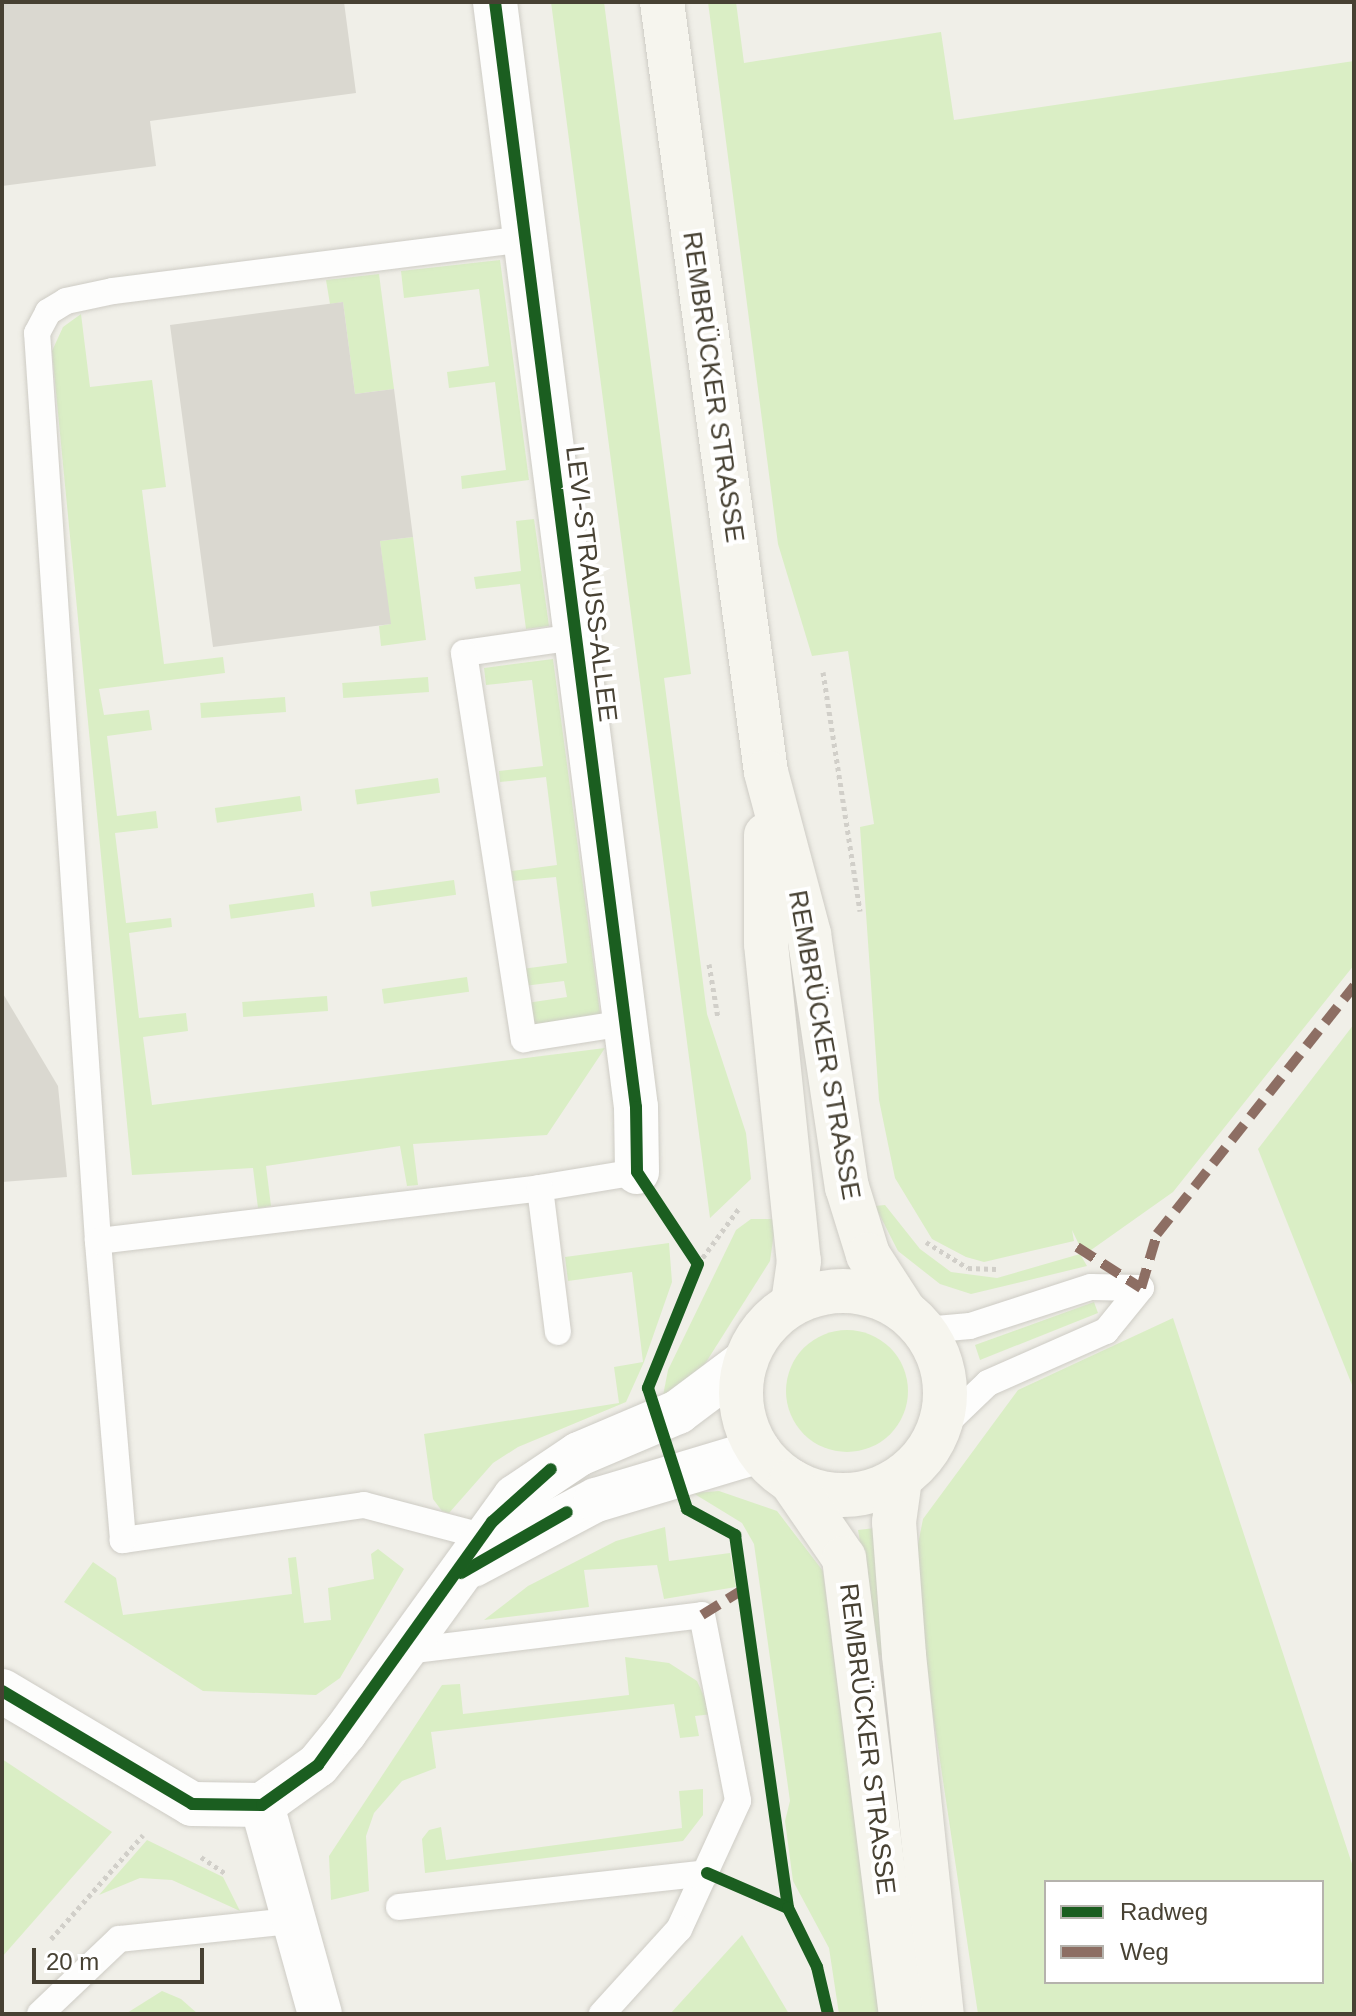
<!DOCTYPE html>
<meta charset="utf-8">
<style>
body{margin:0}
#map{position:relative;width:1356px;height:2016px;overflow:hidden;background:#f0efe8;font-family:Arial,sans-serif}
div>[style]{position:absolute}
.green>*{inset:0;background:#daeec5;transform-origin:0 0}
.round{border-radius:50%}
.building>*{inset:0;background:#dad8d0}
.path>*{height:5px;margin-top:-2.5px;transform-origin:0;background:repeating-linear-gradient(90deg,#d1cfc9 0 4px,transparent 0 8px)}
.roads{filter:drop-shadow(0 0 2px #ceccc5) drop-shadow(0 0 2px #ceccc5)}
.service>*{height:26px;margin:-13px;padding:0 13px;transform-origin:13px;border-radius:13px;background:#fdfdfc}
.minor>*{height:44px;margin:-22px;padding:0 22px;transform-origin:22px;border-radius:22px;background:#fdfdfc}
.secondary>*{height:44px;margin:-22px;padding:0 22px;transform-origin:22px;border-radius:22px;background:#f6f5ee}
.secondary>.ring{margin:-22px;padding:0;box-sizing:content-box;background:none;border:44px solid #f6f5ee;border-radius:50%}
.quiet>*{height:10px;margin-top:-5px;transform-origin:0;background:repeating-linear-gradient(90deg,#8d6e63 0 20px,transparent 0 30px)}
.cycleway>*{height:12px;margin:-6px;padding:0 6px;transform-origin:6px;border-radius:6px;background:#1b5e20}
span{translate:-50% -50%;white-space:nowrap;text-align:center;line-height:1.15;-webkit-text-stroke:8px #fff;paint-order:stroke}
.street-label{font-size:26px;color:#474133}
.frame{position:absolute;inset:0;border:4px solid #474133;pointer-events:none}
.legend{position:absolute;left:1044px;top:1880px;width:280px;height:104px;box-sizing:border-box;background:#fff;border:2px solid #b5b3ad;margin:0;padding:10px 14px;list-style:none;font-size:24px;color:#474133}
.legend li{display:flex;align-items:center;gap:16px;height:40px}
.legend b{width:40px;border:2px solid #b5b3ad}
.scale{position:absolute;left:32px;top:1948px;width:172px;height:36px;box-sizing:border-box;border:4px solid #474133;border-top:0;padding-left:10px;font-size:24px;line-height:28px;white-space:nowrap;color:#474133;-webkit-text-stroke:6px #fff;paint-order:stroke}
</style>
<div id="map">
<div class="green">
<i style="clip-path:polygon(551px 2px,604px 2px,691px 674px,664px 678px,707px 1014px,746px 1133px,751px 1179px,710px 1218px)"></i>
<i style="clip-path:polygon(708px 2px,736px 2px,744px 63px,941px 32px,954px 120px,1354px 61px,1354px 965px,1173px 1192px,1084px 1255px,1072px 1230px,1074px 1241px,984px 1262px,966px 1257px,932px 1239px,895px 1178px,879px 1100px,860px 827px,874px 824px,848px 651px,812px 656px,778px 544px)"></i>
<i style="clip-path:polygon(500px 260px,529px 480px,462px 489px,461px 476px,506px 470px,495px 382px,449px 388px,447px 372px,489px 366px,479px 289px,404px 298px,401px 271px)"></i>
<i style="clip-path:polygon(379px 274px,394px 389px,355px 394px,343px 302px,330px 304px,326px 280px)"></i>
<i style="clip-path:polygon(81px 314px,90px 387px,152px 380px,166px 487px,142px 490px,164px 664px,223px 657px,225px 673px,99px 689px,104px 715px,149px 710px,152px 730px,107px 736px,117px 816px,156px 811px,158px 828px,115px 833px,126px 923px,171px 918px,172px 927px,129px 933px,139px 1018px,186px 1013px,188px 1031px,143px 1037px,152px 1105px,605px 1048px,547px 1135px,413px 1144px,418px 1185px,407px 1186px,400px 1146px,266px 1166px,271px 1206px,258px 1208px,253px 1168px,132px 1175px,52px 351px,63px 327px)"></i>
<i style="clip-path:polygon(534px 519px,549px 626px,526px 629px,520px 584px,476px 589px,474px 577px,521px 571px,516px 521px)"></i>
<i style="clip-path:polygon(413px 537px,426px 640px,381px 646px,379px 626px,390px 624px,380px 541px)"></i>
<i style="clip-path:polygon(553px 659px,601px 1020px,524px 1030px,520px 1004px,567px 997px,564px 981px,524px 986px,522px 969px,567px 963px,556px 877px,513px 881px,512px 871px,557px 865px,546px 777px,500px 782px,499px 771px,543px 766px,532px 680px,486px 685px,484px 668px)"></i>
<i style="left:428px;top:677px;width:15px;height:86px;rotate:86deg"></i>
<i style="left:285px;top:697px;width:15px;height:85px;rotate:86deg"></i>
<i style="left:438px;top:778px;width:15px;height:84px;rotate:82deg"></i>
<i style="left:300px;top:796px;width:15px;height:86px;rotate:82deg"></i>
<i style="left:454px;top:880px;width:15px;height:85px;rotate:82deg"></i>
<i style="left:313px;top:893px;width:14px;height:85px;rotate:82deg"></i>
<i style="left:467px;top:977px;width:15px;height:86px;rotate:82deg"></i>
<i style="left:327px;top:996px;width:15px;height:85px;rotate:86deg"></i>
<i style="clip-path:polygon(1354px 1024px,1354px 1390px,1258px 1149px)"></i>
<i style="clip-path:polygon(885px 1205px,920px 1249px,951px 1272px,997px 1278px,1080px 1254px,1087px 1266px,971px 1294px,940px 1284px,898px 1251px,875px 1206px)"></i>
<i style="clip-path:polygon(751px 1219px,776px 1219px,770px 1261px,703px 1367px,662px 1401px,668px 1370px,736px 1230px)"></i>
<i style="clip-path:polygon(669px 1243px,672px 1282px,644px 1362px,626px 1402px,518px 1447px,493px 1463px,449px 1513px,442px 1511px,433px 1499px,424px 1434px,619px 1403px,614px 1367px,643px 1362px,632px 1272px,568px 1281px,565px 1257px)"></i>
<i style="clip-path:polygon(1094px 1302px,1098px 1313px,980px 1360px,975px 1345px)"></i>
<i style="clip-path:polygon(evenodd,1173px 1318px,1354px 1870px,1354px 2014px,978px 2014px,912px 1574px,923px 1519px,1018px 1390px,1173px 1318px,1046px 1882px,1322px 1882px,1322px 1982px,1046px 1982px,1046px 1882px)"></i>
<i class="round" style="left:786px;top:1330px;width:122px;height:122px"></i>
<i style="clip-path:polygon(719px 1491px,777px 1511px,823px 1571px,879px 2014px,839px 2014px,829px 1948px,793px 1881px,785px 1821px,790px 1801px,754px 1544px,742px 1523px,693px 1493px)"></i>
<i style="clip-path:polygon(665px 1527px,669px 1561px,730px 1553px,736px 1587px,664px 1599px,657px 1565px,584px 1570px,589px 1607px,484px 1620px,528px 1586px,616px 1541px)"></i>
<i style="clip-path:polygon(875px 1528px,885px 1655px,879px 1655px,858px 1530px)"></i>
<i style="clip-path:polygon(378px 1549px,404px 1569px,340px 1678px,316px 1695px,203px 1691px,64px 1602px,93px 1562px,116px 1578px,123px 1615px,292px 1594px,288px 1558px,296px 1557px,304px 1623px,331px 1620px,328px 1588px,374px 1579px,371px 1554px)"></i>
<i style="clip-path:polygon(625px 1657px,669px 1663px,697px 1681px,712px 1714px,695px 1716px,699px 1736px,680px 1738px,674px 1704px,431px 1732px,436px 1768px,402px 1781px,374px 1813px,366px 1836px,369px 1891px,331px 1900px,329px 1856px,442px 1685px,460px 1684px,463px 1714px,629px 1695px)"></i>
<i style="clip-path:polygon(2px 1759px,112px 1832px,2px 1957px)"></i>
<i style="clip-path:polygon(703px 1789px,703px 1815px,683px 1841px,425px 1873px,422px 1839px,429px 1830px,441px 1827px,446px 1860px,682px 1828px,679px 1791px)"></i>
<i style="clip-path:polygon(147px 1840px,223px 1877px,240px 1911px,172px 1880px,140px 1878px,99px 1895px)"></i>
<i style="clip-path:polygon(742px 1935px,789px 2014px,670px 2014px)"></i>
<i style="clip-path:polygon(162px 1991px,181px 1999px,198px 2014px,127px 2013px)"></i>
</div>
<div class="building">
<i style="clip-path:polygon(2px 2px,344px 2px,356px 93px,150px 121px,156px 166px,2px 186px)"></i>
<i style="clip-path:polygon(343px 302px,355px 394px,394px 389px,413px 537px,380px 541px,391px 624px,213px 647px,170px 325px)"></i>
<i style="clip-path:polygon(2px 992px,58px 1086px,67px 1177px,2px 1182px)"></i>
</div>
<div class="path">
<i style="left:823px;top:672px;width:242px;rotate:81.2deg"></i>
<i style="left:709px;top:964px;width:55px;rotate:80.5deg"></i>
<i style="left:926px;top:1242px;width:49px;rotate:31.8deg"></i>
<i style="left:968px;top:1268px;width:28px;rotate:2deg"></i>
<i style="left:698px;top:1264px;width:71px;rotate:-53.6deg"></i>
<i style="left:201px;top:1857px;width:30px;rotate:34deg"></i>
<i style="left:51px;top:1939px;width:139px;rotate:-48.5deg"></i>
</div>
<div class="roads">
<div class="service">
<i style="left:575px;top:637px;width:112px;rotate:171.8deg"></i>
<i style="left:464px;top:653px;width:391px;rotate:81.2deg"></i>
<i style="left:524px;top:1039px;width:102px;rotate:-9deg"></i>
<i style="left:540px;top:1188px;width:98px;rotate:-9.4deg"></i>
<i style="left:98px;top:1241px;width:910px;rotate:-93.84deg"></i>
<i style="left:37px;top:333px;width:24px;rotate:-62deg"></i>
<i style="left:48px;top:312px;width:21px;rotate:-31deg"></i>
<i style="left:66px;top:301px;width:48px;rotate:-12deg"></i>
<i style="left:113px;top:291px;width:415px;rotate:-7.2deg"></i>
<i style="left:925px;top:1330px;width:45px;rotate:-5.1deg"></i>
<i style="left:970px;top:1326px;width:127px;rotate:-17.9deg"></i>
<i style="left:1091px;top:1287px;width:50px;rotate:1.1deg"></i>
<i style="left:940px;top:1429px;width:66px;rotate:-43.8deg"></i>
<i style="left:988px;top:1383px;width:129px;rotate:-23.8deg"></i>
<i style="left:1106px;top:1331px;width:55px;rotate:-50.9deg"></i>
<i style="left:482px;top:1536px;width:122px;rotate:-165.3deg"></i>
<i style="left:364px;top:1505px;width:244px;rotate:171.7deg"></i>
<i style="left:123px;top:1540px;width:300px;rotate:-94.8deg"></i>
<i style="left:98px;top:1241px;width:445px;rotate:-6.8deg"></i>
<i style="left:540px;top:1188px;width:145px;rotate:82.9deg"></i>
<i style="left:398px;top:1652px;width:306px;rotate:-6.9deg"></i>
<i style="left:702px;top:1615px;width:189px;rotate:79deg"></i>
<i style="left:738px;top:1801px;width:141px;rotate:114.7deg"></i>
<i style="left:679px;top:1929px;width:115px;rotate:132.2deg"></i>
<i style="left:399px;top:1907px;width:310px;rotate:-6.3deg"></i>
<i style="left:40px;top:2014px;width:109px;rotate:-43.5deg"></i>
<i style="left:119px;top:1939px;width:171px;rotate:-6deg"></i>
</div>
<div class="minor">
<i style="left:495px;top:2px;width:1114px;rotate:82.73deg"></i>
<i style="left:636px;top:1107px;width:65px;rotate:89.1deg"></i>
<i style="left:473px;top:1565px;width:139px;rotate:-27.9deg"></i>
<i style="left:596px;top:1500px;width:170px;rotate:-16.7deg"></i>
<i style="left:2px;top:1691px;width:221px;rotate:30.7deg"></i>
<i style="left:192px;top:1804px;width:70px;rotate:0.8deg"></i>
<i style="left:262px;top:1805px;width:69px;rotate:-35.5deg"></i>
<i style="left:318px;top:1765px;width:43px;rotate:-50.7deg"></i>
<i style="left:345px;top:1732px;width:290px;rotate:-54.1deg"></i>
<i style="left:515px;top:1497px;width:77px;rotate:-33.9deg"></i>
<i style="left:579px;top:1454px;width:108px;rotate:-23deg"></i>
<i style="left:678px;top:1412px;width:85px;rotate:-36.9deg"></i>
<i style="left:262px;top:1805px;width:217px;rotate:74.5deg"></i>
</div>
<div class="secondary">
<i style="left:662px;top:2px;width:777px;rotate:82.31deg"></i>
<i style="left:766px;top:772px;width:168px;rotate:75.1deg"></i>
<i style="left:809px;top:934px;width:256px;rotate:81.5deg"></i>
<i style="left:847px;top:1187px;width:71px;rotate:72.8deg"></i>
<i style="left:868px;top:1255px;width:64px;rotate:57.1deg"></i>
<i style="left:766px;top:835px;width:109px;rotate:90deg"></i>
<i style="left:766px;top:944px;width:319px;rotate:84.1deg"></i>
<i style="left:799px;top:1261px;width:42px;rotate:98.1deg"></i>
<i class="ring" style="left:741px;top:1291px;width:160px;height:160px"></i>
<i style="left:900px;top:1479px;width:43px;rotate:97.9deg"></i>
<i style="left:894px;top:1522px;width:133px;rotate:85.7deg"></i>
<i style="left:904px;top:1655px;width:361px;rotate:84deg"></i>
<i style="left:791px;top:1481px;width:93px;rotate:55.5deg"></i>
<i style="left:844px;top:1558px;width:460px;rotate:82.9deg"></i>
</div>
</div>
<div class="quiet">
<i style="left:1077px;top:1247px;width:76px;rotate:32.6deg"></i>
<i style="left:1141px;top:1288px;width:56px;rotate:-73.5deg"></i>
<i style="left:1157px;top:1234px;width:317px;rotate:-51.5deg"></i>
<i style="left:702px;top:1615px;width:53px;rotate:-31.9deg"></i>
</div>
<div class="cycleway">
<i style="left:495px;top:2px;width:1114px;rotate:82.73deg"></i>
<i style="left:636px;top:1107px;width:65px;rotate:89.1deg"></i>
<i style="left:637px;top:1172px;width:110px;rotate:56.5deg"></i>
<i style="left:698px;top:1264px;width:134px;rotate:112deg"></i>
<i style="left:648px;top:1388px;width:127px;rotate:72.1deg"></i>
<i style="left:687px;top:1509px;width:55px;rotate:28.4deg"></i>
<i style="left:735px;top:1535px;width:377px;rotate:81.9deg"></i>
<i style="left:461px;top:1573px;width:122px;rotate:-29.9deg"></i>
<i style="left:2px;top:1691px;width:221px;rotate:30.7deg"></i>
<i style="left:192px;top:1804px;width:70px;rotate:0.8deg"></i>
<i style="left:262px;top:1805px;width:69px;rotate:-35.5deg"></i>
<i style="left:318px;top:1765px;width:299px;rotate:-54.4deg"></i>
<i style="left:492px;top:1522px;width:79px;rotate:-41.9deg"></i>
<i style="left:707px;top:1873px;width:88px;rotate:23.4deg"></i>
<i style="left:788px;top:1908px;width:66px;rotate:63.8deg"></i>
<i style="left:817px;top:1967px;width:48px;rotate:76.8deg"></i>
</div>
<div class="street-label">
<span style="left:713px;top:387px;rotate:82deg">REMBRÜCKER STRASSE</span>
<span style="left:591px;top:584px;rotate:83deg">LEVI-STRAUSS-ALLEE</span>
<span style="left:824px;top:1045px;rotate:80deg">REMBRÜCKER STRASSE</span>
<span style="left:867px;top:1739px;rotate:83deg">REMBRÜCKER STRASSE</span>
</div>
<div class="frame"></div>
<ul class="legend">
<li><b style="height:10px;background:#1b5e20"></b>Radweg</li>
<li><b style="height:10px;background:#8d6e63"></b>Weg</li>
</ul>
<div class="scale">20 m</div>
</div>
